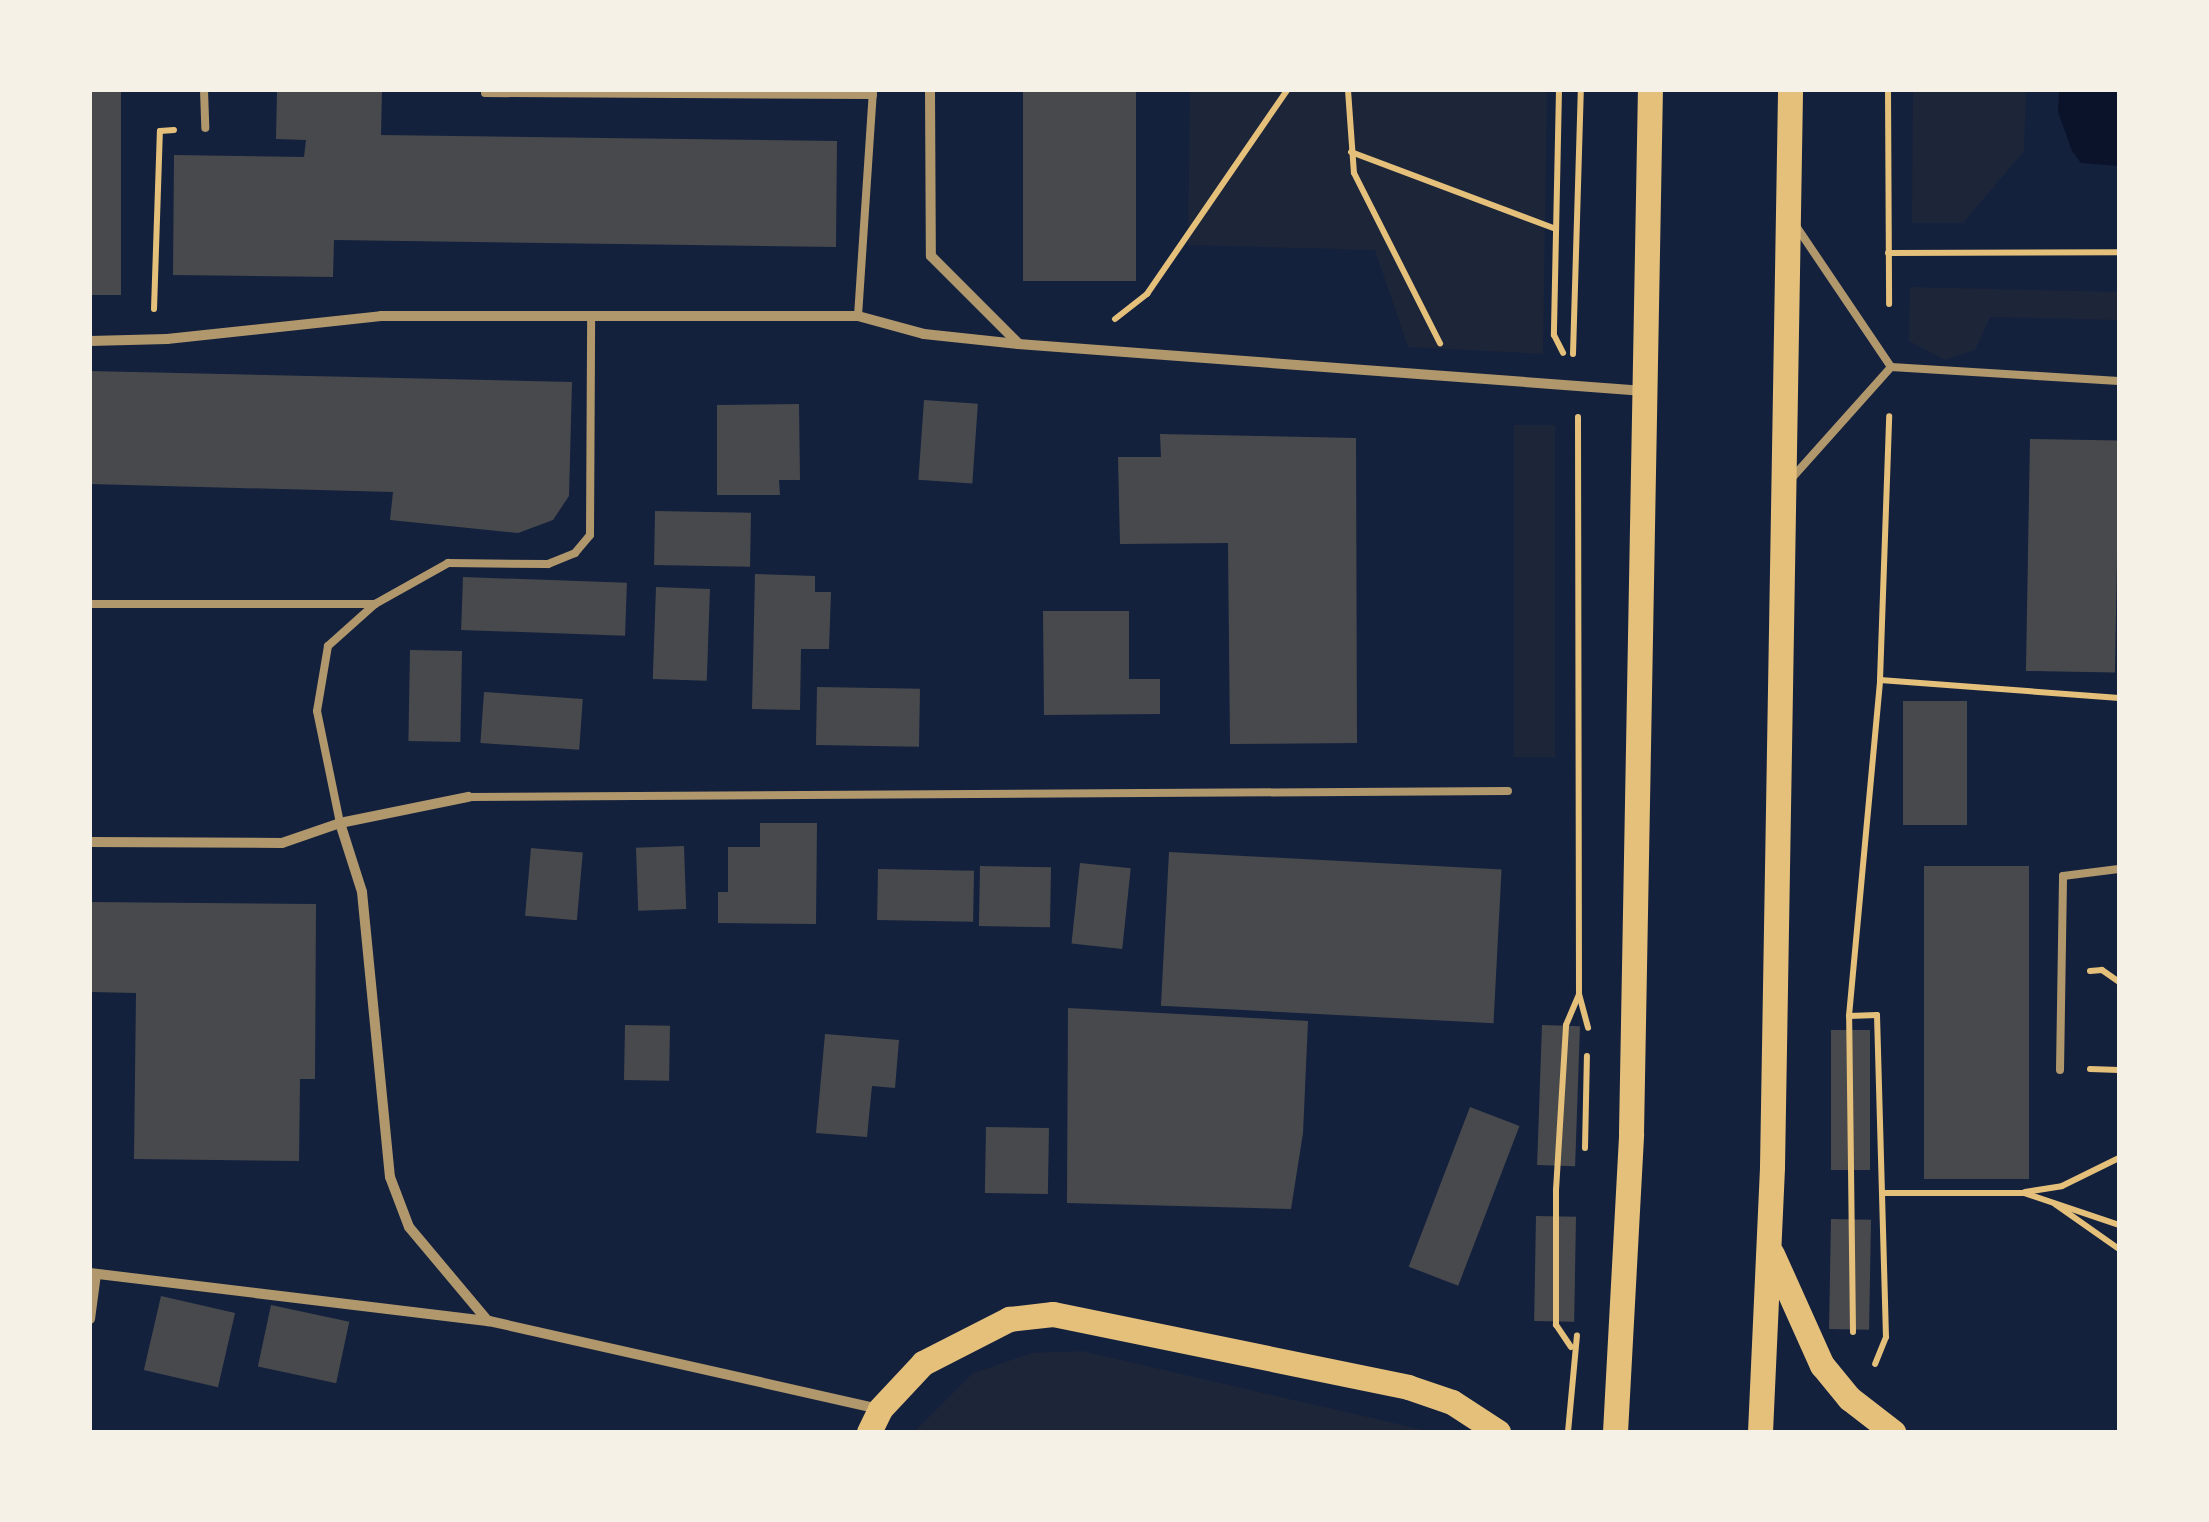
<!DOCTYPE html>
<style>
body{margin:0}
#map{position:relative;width:2209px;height:1522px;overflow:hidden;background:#14213d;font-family:Arial,sans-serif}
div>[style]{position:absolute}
.green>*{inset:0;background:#1d2539;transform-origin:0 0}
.water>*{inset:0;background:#0b132b}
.building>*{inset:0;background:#48494c;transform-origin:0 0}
.path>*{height:6px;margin:-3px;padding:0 3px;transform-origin:3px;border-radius:3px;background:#e5c07b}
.service>*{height:8px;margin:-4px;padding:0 4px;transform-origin:4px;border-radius:4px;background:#b1986c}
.minor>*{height:10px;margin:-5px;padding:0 5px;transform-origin:5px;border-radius:5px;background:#b1986c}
.primary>*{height:25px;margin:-12.5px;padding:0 12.5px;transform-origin:12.5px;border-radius:12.5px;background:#e5c07b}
span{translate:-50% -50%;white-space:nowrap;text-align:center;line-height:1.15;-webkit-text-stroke:8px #f6f1e7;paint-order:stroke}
.frame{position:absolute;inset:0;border:92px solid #f6f1e7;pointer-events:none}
</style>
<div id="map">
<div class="green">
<i style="clip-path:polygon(1190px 90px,1547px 90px,1543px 354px,1408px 347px,1375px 250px,1188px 245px)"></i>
<i style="clip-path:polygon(1913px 90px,2026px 90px,2024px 151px,1963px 223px,1912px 223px)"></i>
<i style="clip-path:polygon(1910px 287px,2119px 292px,2119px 320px,1990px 317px,1975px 350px,1945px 360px,1909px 341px)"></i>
<i style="left:1514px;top:425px;width:41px;height:332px"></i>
<i style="clip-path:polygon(1082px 1351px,1424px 1430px,1426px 1432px,914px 1432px,973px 1373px,1032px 1353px)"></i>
</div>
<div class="water">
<i style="clip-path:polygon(2059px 90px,2119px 90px,2119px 166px,2081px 163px,2072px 151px,2058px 112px)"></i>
</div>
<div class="building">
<i style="left:90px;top:90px;width:31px;height:205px"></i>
<i style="clip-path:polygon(277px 90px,382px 90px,381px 135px,837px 141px,836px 247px,334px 240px,333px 277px,173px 275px,174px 155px,304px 157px,306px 140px,276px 139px)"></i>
<i style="left:1023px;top:90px;width:113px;height:191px"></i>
<i style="clip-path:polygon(90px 371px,572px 382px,569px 496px,553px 520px,518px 533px,390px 520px,393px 492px,90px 484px)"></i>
<i style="left:924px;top:400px;width:54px;height:80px;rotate:4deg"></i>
<i style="clip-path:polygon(799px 404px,800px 480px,779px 480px,780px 495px,717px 495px,717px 405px)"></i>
<i style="clip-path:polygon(1160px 434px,1356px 438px,1357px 743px,1230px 744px,1228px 543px,1120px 544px,1118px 457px,1161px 457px)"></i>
<i style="left:2030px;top:439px;width:89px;height:232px;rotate:1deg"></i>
<i style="left:655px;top:511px;width:96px;height:54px;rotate:1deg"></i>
<i style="clip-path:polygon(755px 574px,815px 576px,815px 592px,831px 592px,829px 649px,801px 649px,800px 710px,752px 709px)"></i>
<i style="left:463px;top:577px;width:164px;height:53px;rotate:2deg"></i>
<i style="left:656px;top:587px;width:54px;height:92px;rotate:2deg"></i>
<i style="clip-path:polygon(1043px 611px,1129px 611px,1129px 679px,1160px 679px,1160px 714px,1044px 715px)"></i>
<i style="left:410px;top:650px;width:52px;height:91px;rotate:1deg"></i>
<i style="left:817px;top:687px;width:103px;height:58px;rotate:1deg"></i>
<i style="left:484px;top:692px;width:99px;height:51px;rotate:4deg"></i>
<i style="left:1903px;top:701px;width:64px;height:124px"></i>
<i style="clip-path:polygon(760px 823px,817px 823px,816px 924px,718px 923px,718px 892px,728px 892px,728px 847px,760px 847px)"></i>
<i style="left:684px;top:846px;width:63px;height:48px;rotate:88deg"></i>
<i style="left:531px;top:848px;width:52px;height:68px;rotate:5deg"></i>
<i style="left:1169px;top:852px;width:333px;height:154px;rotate:3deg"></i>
<i style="left:1080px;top:863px;width:51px;height:81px;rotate:6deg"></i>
<i style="left:980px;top:866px;width:71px;height:60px;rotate:1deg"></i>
<i style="left:1924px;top:866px;width:105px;height:313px"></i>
<i style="left:878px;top:869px;width:96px;height:51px;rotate:1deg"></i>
<i style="clip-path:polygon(90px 902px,316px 904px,315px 1079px,300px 1079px,299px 1161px,134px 1159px,136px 993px,90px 992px)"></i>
<i style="clip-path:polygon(1068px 1008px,1308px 1021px,1303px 1133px,1291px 1209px,1067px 1203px)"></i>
<i style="left:625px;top:1025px;width:45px;height:55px;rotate:1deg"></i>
<i style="left:1542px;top:1025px;width:38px;height:140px;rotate:2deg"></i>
<i style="left:1831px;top:1030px;width:39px;height:140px"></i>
<i style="clip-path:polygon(825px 1034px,899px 1040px,895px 1088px,872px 1086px,867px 1137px,816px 1133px)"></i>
<i style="left:1470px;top:1107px;width:53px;height:171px;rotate:21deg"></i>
<i style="left:986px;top:1127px;width:63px;height:66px;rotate:1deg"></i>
<i style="left:1536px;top:1216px;width:40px;height:105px;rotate:1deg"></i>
<i style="left:1831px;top:1219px;width:40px;height:110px;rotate:1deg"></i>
<i style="left:161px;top:1296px;width:76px;height:76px;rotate:13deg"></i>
<i style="left:271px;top:1305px;width:80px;height:63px;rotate:12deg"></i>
</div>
<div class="path">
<i style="left:1348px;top:90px;width:83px;rotate:85.9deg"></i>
<i style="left:1354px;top:173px;width:191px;rotate:63.2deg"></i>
<i style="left:1559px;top:90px;width:245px;rotate:91.2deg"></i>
<i style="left:1554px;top:335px;width:20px;rotate:63deg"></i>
<i style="left:1888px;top:90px;width:214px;rotate:89.7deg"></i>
<i style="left:1351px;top:152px;width:219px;rotate:20.6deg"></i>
<i style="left:1888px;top:253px;width:231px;rotate:-0.2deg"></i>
<i style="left:154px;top:309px;width:178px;rotate:-88.1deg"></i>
<i style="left:160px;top:131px;width:14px;rotate:-4deg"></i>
<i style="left:1115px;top:319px;width:41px;rotate:-38deg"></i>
<i style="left:1147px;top:294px;width:247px;rotate:-55.5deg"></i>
<i style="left:1573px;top:354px;width:264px;rotate:-88.3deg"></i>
<i style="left:1578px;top:417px;width:577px;rotate:89.9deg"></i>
<i style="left:1579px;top:994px;width:35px;rotate:75deg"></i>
<i style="left:1880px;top:680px;width:240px;rotate:4.3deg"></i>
<i style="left:2090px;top:971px;width:12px;rotate:-5deg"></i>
<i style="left:2102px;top:970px;width:21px;rotate:35deg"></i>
<i style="left:1849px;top:1016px;width:28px;rotate:-2deg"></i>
<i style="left:1877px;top:1015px;width:322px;rotate:88.4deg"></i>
<i style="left:1886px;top:1337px;width:29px;rotate:112deg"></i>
<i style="left:2090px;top:1069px;width:29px;rotate:2deg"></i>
<i style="left:1585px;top:1148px;width:92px;rotate:-88.8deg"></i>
<i style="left:2025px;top:1192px;width:37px;rotate:-9deg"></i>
<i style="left:2062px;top:1186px;width:64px;rotate:-26.2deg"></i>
<i style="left:1882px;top:1193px;width:142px"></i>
<i style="left:2024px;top:1193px;width:100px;rotate:18.6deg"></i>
<i style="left:2055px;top:1204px;width:78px;rotate:35.1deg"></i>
<i style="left:1853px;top:1332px;width:316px;rotate:-90.7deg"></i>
<i style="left:1849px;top:1016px;width:337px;rotate:-84.7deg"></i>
<i style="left:1880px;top:680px;width:264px;rotate:-88deg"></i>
<i style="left:1571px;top:1347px;width:27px;rotate:-124deg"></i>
<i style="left:1556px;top:1325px;width:135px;rotate:-90deg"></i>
<i style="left:1556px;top:1190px;width:165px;rotate:-86.5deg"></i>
<i style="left:1566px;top:1025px;width:33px;rotate:-67deg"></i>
<i style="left:1568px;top:1432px;width:97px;rotate:-84.7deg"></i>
</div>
<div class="service">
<i style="left:204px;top:90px;width:38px;rotate:88deg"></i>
<i style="left:485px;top:93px;width:388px;rotate:0.3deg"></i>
<i style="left:1796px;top:226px;width:170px;rotate:56deg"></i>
<i style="left:858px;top:316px;width:226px;rotate:-86.2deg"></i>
<i style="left:1891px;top:367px;width:228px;rotate:3.5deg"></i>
<i style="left:1791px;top:479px;width:150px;rotate:-48.2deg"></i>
<i style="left:90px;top:604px;width:285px"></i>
<i style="left:468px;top:797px;width:1040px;rotate:-0.33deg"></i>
<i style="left:340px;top:823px;width:114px;rotate:-101.6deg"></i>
<i style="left:317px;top:711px;width:66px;rotate:-80.4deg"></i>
<i style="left:328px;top:646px;width:63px;rotate:-41.8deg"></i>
<i style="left:375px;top:604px;width:84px;rotate:-29.3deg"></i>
<i style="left:448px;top:563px;width:100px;rotate:0.6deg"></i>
<i style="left:548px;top:564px;width:29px;rotate:-22deg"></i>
<i style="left:575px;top:553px;width:23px;rotate:-50deg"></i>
<i style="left:590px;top:535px;width:219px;rotate:-89.7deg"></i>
<i style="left:2060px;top:1070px;width:194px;rotate:-89.1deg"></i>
<i style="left:2063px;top:876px;width:56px;rotate:-7.1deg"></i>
</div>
<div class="minor">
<i style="left:930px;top:90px;width:166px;rotate:89.7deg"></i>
<i style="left:931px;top:256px;width:123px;rotate:45deg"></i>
<i style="left:90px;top:341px;width:77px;rotate:-1.5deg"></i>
<i style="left:167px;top:339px;width:215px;rotate:-6.1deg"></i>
<i style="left:381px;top:316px;width:477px"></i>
<i style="left:858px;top:316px;width:68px;rotate:15.3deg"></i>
<i style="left:924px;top:334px;width:95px;rotate:6.1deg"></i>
<i style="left:1018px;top:344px;width:628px;rotate:4.29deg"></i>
<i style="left:340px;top:823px;width:72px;rotate:72.3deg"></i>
<i style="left:362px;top:892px;width:286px;rotate:84.4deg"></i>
<i style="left:390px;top:1177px;width:53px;rotate:69.2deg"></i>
<i style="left:409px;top:1227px;width:123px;rotate:50deg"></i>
<i style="left:90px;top:842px;width:192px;rotate:0.3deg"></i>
<i style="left:282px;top:843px;width:61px;rotate:-19deg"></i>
<i style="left:340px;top:823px;width:131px;rotate:-11.5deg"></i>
<i style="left:90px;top:1273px;width:402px;rotate:6.9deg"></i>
<i style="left:489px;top:1321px;width:397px;rotate:12.7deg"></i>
<i style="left:90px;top:1319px;width:45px;rotate:-82.4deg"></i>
</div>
<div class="primary">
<i style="left:1772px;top:1254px;width:122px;rotate:65.8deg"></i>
<i style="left:1822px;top:1365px;width:43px;rotate:50.7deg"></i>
<i style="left:1849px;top:1398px;width:56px;rotate:37.7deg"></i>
<i style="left:869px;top:1432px;width:25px;rotate:-64deg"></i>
<i style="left:880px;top:1409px;width:63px;rotate:-46.9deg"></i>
<i style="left:923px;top:1363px;width:97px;rotate:-27.1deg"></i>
<i style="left:1009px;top:1319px;width:44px;rotate:-6.5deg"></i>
<i style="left:1053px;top:1314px;width:362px;rotate:11.6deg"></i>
<i style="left:1408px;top:1387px;width:46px;rotate:18.8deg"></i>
<i style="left:1452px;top:1402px;width:55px;rotate:33.1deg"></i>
<i style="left:1615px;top:1432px;width:299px;rotate:-86.9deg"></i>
<i style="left:1631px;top:1133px;width:1043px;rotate:-88.96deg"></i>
<i style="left:1760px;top:1432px;width:265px;rotate:-87.4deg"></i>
<i style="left:1772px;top:1167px;width:1077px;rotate:-89.04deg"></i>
</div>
<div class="frame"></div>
</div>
